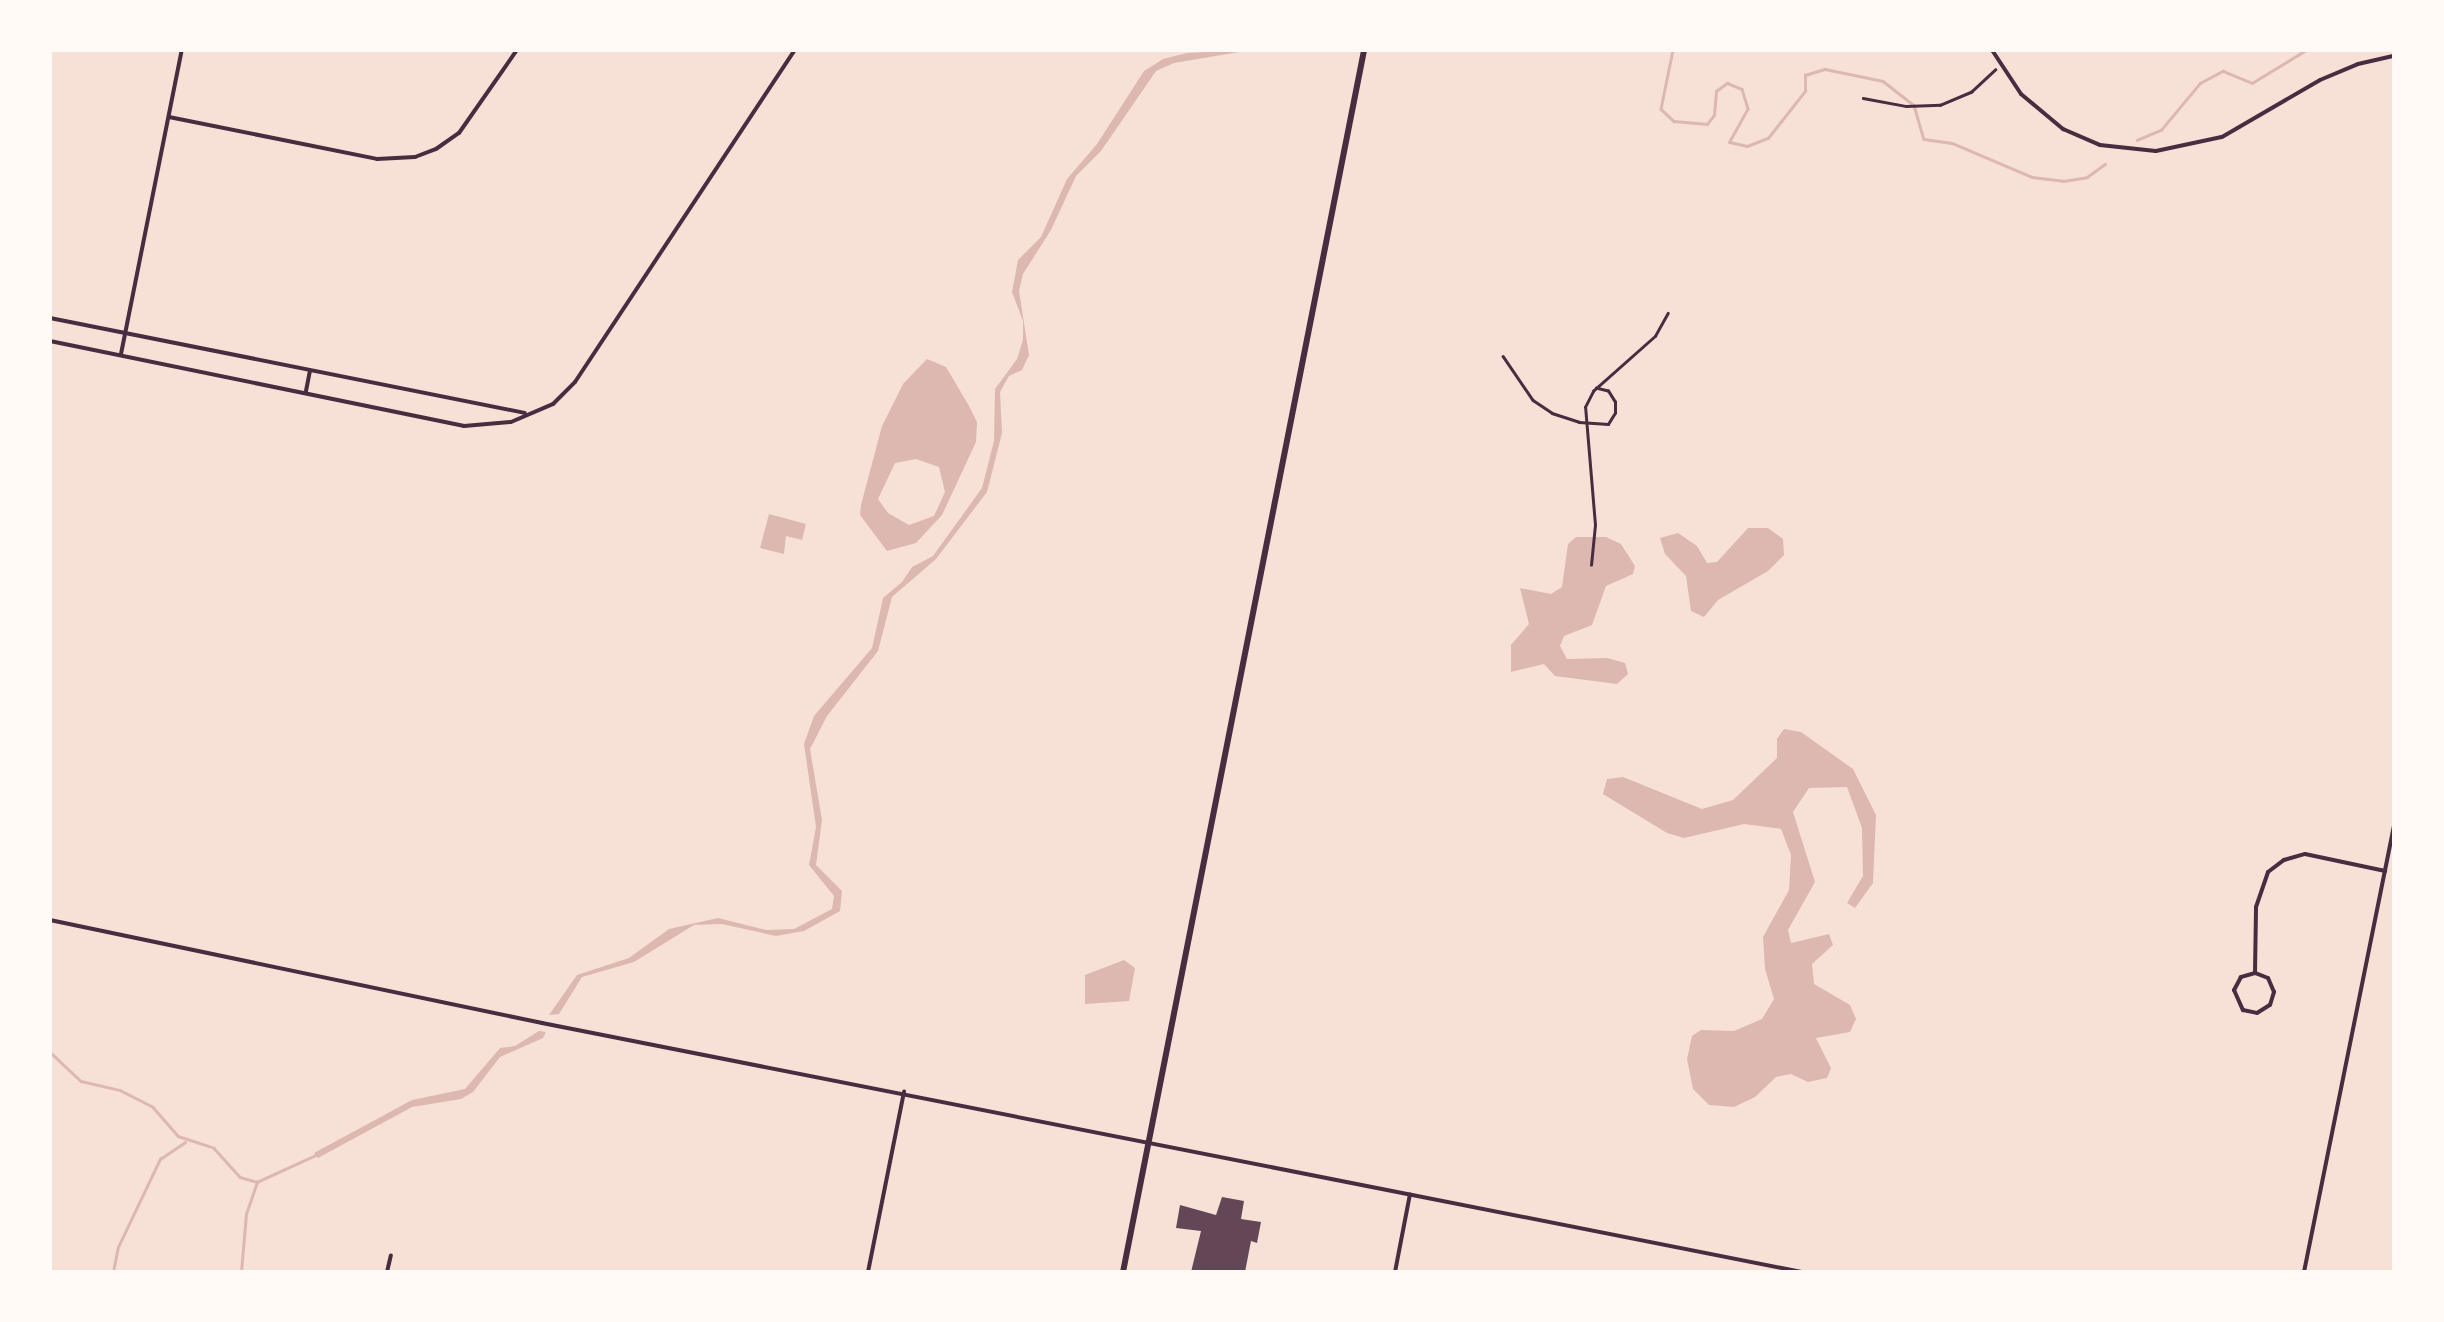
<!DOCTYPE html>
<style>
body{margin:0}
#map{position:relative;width:2444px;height:1322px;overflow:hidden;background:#f7e1d7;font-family:Inter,sans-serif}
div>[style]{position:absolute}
.water>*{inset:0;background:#dcb8b0}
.stream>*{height:2.5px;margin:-1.25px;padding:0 1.25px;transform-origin:1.25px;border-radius:1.25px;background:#dcb8b0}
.building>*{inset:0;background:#644757}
.path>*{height:2.5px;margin:-1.25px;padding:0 1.25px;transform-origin:1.25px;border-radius:1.25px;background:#4a2c40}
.minor>*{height:4px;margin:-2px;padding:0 2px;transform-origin:2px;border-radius:2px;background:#4a2c40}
.primary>*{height:6px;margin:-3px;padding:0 3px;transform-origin:3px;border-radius:3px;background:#4a2c40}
span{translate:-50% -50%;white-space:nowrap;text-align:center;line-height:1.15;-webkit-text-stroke:10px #fffaf5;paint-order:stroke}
.frame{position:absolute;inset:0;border:52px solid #fffaf5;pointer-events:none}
</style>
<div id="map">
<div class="water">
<i style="clip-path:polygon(1251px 50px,1174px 63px,1156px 71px,1101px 151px,1076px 176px,1051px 230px,1023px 274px,1019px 291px,1029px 355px,1022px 370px,1009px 376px,1000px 392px,1002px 433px,987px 492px,936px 559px,892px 597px,878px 651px,827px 716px,810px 749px,822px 820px,816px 865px,842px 891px,840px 911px,804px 931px,776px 936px,722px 924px,694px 925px,634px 962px,582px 977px,559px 1014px,549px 1015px,577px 975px,629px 958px,669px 929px,718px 918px,766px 930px,794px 929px,832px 909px,834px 896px,809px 865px,816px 827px,804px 744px,814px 716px,872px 648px,883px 598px,902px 582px,912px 567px,933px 556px,982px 488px,994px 441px,995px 389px,1017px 359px,1023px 340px,1023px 321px,1012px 292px,1018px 260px,1041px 237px,1067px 179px,1097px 144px,1144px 71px,1163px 59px,1187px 53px)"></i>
<i style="clip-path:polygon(evenodd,927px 359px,946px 367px,969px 406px,977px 422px,976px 442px,942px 515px,916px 543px,887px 551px,860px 515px,861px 505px,882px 426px,903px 384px,927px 359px,916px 459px,939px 467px,945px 492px,934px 516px,909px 525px,888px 513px,878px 499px,895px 463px,916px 459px)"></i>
<i style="clip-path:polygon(769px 514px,806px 524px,802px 540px,786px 536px,784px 554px,760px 548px)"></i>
<i style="clip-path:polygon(1748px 528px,1768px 528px,1783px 539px,1784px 555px,1768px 571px,1718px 600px,1704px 617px,1691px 611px,1686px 576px,1665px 554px,1660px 538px,1678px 533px,1697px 546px,1707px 563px,1717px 562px)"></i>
<i style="clip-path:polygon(1576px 537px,1606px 537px,1621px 544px,1635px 566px,1633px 574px,1606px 586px,1592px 625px,1564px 636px,1560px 646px,1567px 659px,1607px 658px,1625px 663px,1628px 674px,1617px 684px,1555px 676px,1544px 664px,1511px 672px,1511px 645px,1529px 624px,1520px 588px,1551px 594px,1562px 587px,1568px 544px)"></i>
<i style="clip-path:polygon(1784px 729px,1801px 732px,1853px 769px,1876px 815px,1873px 883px,1855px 908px,1847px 903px,1863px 876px,1862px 828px,1847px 787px,1809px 788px,1793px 812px,1815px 882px,1788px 930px,1791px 943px,1829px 934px,1833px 945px,1812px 964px,1814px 984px,1850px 1005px,1856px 1019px,1850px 1032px,1816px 1038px,1831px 1068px,1827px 1078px,1808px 1082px,1791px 1074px,1776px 1077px,1755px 1097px,1734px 1107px,1709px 1105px,1693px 1089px,1687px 1059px,1692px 1036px,1701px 1030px,1734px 1031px,1762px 1019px,1774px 999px,1765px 969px,1763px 937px,1789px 890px,1791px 855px,1781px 829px,1744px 824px,1684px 838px,1667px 833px,1603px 794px,1607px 779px,1623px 777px,1702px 809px,1733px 800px,1777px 758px,1777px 739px)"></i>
<i style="clip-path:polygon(1124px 960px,1135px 968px,1129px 1001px,1085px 1004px,1085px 975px)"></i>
<i style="clip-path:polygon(539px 1031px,546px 1032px,543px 1038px,500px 1057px,473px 1092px,461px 1099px,412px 1107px,318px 1158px,314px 1153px,412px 1100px,465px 1089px,500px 1048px,515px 1046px)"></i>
</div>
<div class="stream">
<i style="left:1673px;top:50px;width:60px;rotate:101.5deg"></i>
<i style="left:1661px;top:109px;width:18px;rotate:43deg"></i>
<i style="left:1674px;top:121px;width:33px;rotate:5deg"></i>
<i style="left:1707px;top:124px;width:11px;rotate:-52deg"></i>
<i style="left:1714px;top:115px;width:24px;rotate:-85deg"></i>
<i style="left:1716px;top:91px;width:14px;rotate:-36deg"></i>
<i style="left:1727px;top:83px;width:16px;rotate:22deg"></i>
<i style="left:1742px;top:89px;width:21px;rotate:73deg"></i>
<i style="left:1748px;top:109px;width:38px;rotate:119deg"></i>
<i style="left:1730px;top:142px;width:17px;rotate:13deg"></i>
<i style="left:1747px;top:146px;width:22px;rotate:-21deg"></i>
<i style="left:1768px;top:138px;width:60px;rotate:-51.8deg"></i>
<i style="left:1805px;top:91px;width:16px;rotate:-90deg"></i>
<i style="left:1805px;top:75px;width:21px;rotate:-17deg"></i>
<i style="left:1825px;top:69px;width:59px;rotate:11.7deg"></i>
<i style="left:1883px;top:81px;width:39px;rotate:38deg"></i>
<i style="left:1914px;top:105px;width:35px;rotate:74deg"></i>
<i style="left:1924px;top:139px;width:28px;rotate:8deg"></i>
<i style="left:1952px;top:143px;width:87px;rotate:23deg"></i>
<i style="left:2032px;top:177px;width:31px;rotate:7deg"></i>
<i style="left:2063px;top:181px;width:24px;rotate:-9deg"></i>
<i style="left:2087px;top:177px;width:22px;rotate:-36deg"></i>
<i style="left:2137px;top:140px;width:26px;rotate:-23deg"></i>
<i style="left:2161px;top:130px;width:61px;rotate:-50.3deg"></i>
<i style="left:2200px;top:83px;width:26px;rotate:-28deg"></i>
<i style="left:2223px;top:71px;width:31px;rotate:22deg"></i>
<i style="left:2252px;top:83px;width:63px;rotate:-31.4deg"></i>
<i style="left:50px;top:1052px;width:42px;rotate:43.1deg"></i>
<i style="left:81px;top:1081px;width:40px;rotate:13deg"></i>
<i style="left:120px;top:1090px;width:37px;rotate:27deg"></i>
<i style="left:153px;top:1107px;width:38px;rotate:49deg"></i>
<i style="left:178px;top:1136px;width:38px;rotate:18deg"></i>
<i style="left:214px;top:1148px;width:39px;rotate:48deg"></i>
<i style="left:240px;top:1177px;width:18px;rotate:16deg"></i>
<i style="left:257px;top:1182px;width:65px;rotate:-24.6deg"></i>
<i style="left:113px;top:1272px;width:25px;rotate:-79deg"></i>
<i style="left:118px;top:1247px;width:98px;rotate:-64.5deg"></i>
<i style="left:160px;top:1159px;width:30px;rotate:-34deg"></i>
<i style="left:241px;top:1272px;width:58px;rotate:-85.1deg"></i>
<i style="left:246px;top:1214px;width:34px;rotate:-71deg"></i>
</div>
<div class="building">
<i style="clip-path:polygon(1222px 1197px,1244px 1201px,1241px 1219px,1261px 1222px,1257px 1243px,1251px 1241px,1245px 1272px,1191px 1272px,1201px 1231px,1176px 1228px,1180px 1205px,1216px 1215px)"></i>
</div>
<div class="path">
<i style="left:1863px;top:98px;width:44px;rotate:10.5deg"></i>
<i style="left:1906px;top:106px;width:34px;rotate:-2deg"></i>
<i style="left:1940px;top:105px;width:34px;rotate:-23deg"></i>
<i style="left:1971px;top:92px;width:33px;rotate:-43deg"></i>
<i style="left:1503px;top:356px;width:53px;rotate:55.7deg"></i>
<i style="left:1533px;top:400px;width:23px;rotate:34deg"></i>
<i style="left:1552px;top:413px;width:28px;rotate:18deg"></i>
<i style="left:1579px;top:422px;width:29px;rotate:4deg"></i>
<i style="left:1608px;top:424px;width:13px;rotate:-58deg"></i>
<i style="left:1615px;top:413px;width:11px;rotate:-90deg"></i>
<i style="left:1615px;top:402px;width:13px;rotate:-122deg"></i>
<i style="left:1608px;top:391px;width:12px;rotate:-166deg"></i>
<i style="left:1591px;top:565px;width:40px;rotate:-84.3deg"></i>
<i style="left:1595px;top:525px;width:118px;rotate:-94.8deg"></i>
<i style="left:1585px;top:407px;width:18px;rotate:-63deg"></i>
<i style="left:1593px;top:391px;width:83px;rotate:-41.6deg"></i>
<i style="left:1655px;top:336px;width:26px;rotate:-61deg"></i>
</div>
<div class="minor">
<i style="left:1992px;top:50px;width:53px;rotate:56.6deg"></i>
<i style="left:2021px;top:94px;width:55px;rotate:39.8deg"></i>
<i style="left:2063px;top:129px;width:40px;rotate:23.4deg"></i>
<i style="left:2100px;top:145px;width:56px;rotate:6.1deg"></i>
<i style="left:2156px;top:151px;width:67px;rotate:-12deg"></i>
<i style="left:2222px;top:137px;width:113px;rotate:-30.2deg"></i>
<i style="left:2320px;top:80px;width:41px;rotate:-22.8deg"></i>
<i style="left:2358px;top:64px;width:37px;rotate:-13deg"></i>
<i style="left:169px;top:117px;width:212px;rotate:11.4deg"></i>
<i style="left:377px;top:159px;width:38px;rotate:-3deg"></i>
<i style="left:415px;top:157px;width:22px;rotate:-21deg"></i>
<i style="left:436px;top:149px;width:28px;rotate:-35deg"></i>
<i style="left:459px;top:133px;width:101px;rotate:-55.1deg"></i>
<i style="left:50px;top:318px;width:484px;rotate:11.3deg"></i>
<i style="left:50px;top:341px;width:423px;rotate:11.6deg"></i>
<i style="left:464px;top:426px;width:47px;rotate:-4.9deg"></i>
<i style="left:511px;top:422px;width:46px;rotate:-23.2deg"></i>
<i style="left:553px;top:404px;width:31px;rotate:-45deg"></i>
<i style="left:575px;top:382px;width:398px;rotate:-56.5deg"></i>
<i style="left:121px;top:354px;width:310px;rotate:-78.7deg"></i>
<i style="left:306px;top:391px;width:20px;rotate:-79deg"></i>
<i style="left:50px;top:920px;width:503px;rotate:11.82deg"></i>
<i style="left:542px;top:1023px;width:1284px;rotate:11.18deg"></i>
<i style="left:2255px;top:973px;width:15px;rotate:164deg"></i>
<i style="left:2241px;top:977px;width:15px;rotate:118deg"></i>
<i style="left:2234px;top:990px;width:22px;rotate:66deg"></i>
<i style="left:2243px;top:1010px;width:14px;rotate:12deg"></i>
<i style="left:2257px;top:1013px;width:15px;rotate:-32deg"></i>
<i style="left:2270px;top:1005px;width:14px;rotate:-73deg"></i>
<i style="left:2274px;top:992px;width:15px;rotate:-113deg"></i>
<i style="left:2268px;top:978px;width:14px;rotate:-159deg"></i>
<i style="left:2255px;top:973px;width:66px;rotate:-89.1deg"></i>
<i style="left:2256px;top:907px;width:37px;rotate:-71deg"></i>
<i style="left:2268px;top:872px;width:20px;rotate:-37deg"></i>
<i style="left:2284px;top:860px;width:22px;rotate:-16deg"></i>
<i style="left:2305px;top:854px;width:82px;rotate:12deg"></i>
<i style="left:387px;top:1272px;width:17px;rotate:-77deg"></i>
<i style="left:868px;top:1272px;width:184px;rotate:-78.7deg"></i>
<i style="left:1395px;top:1272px;width:79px;rotate:-79.1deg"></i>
<i style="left:2304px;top:1272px;width:456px;rotate:-78.6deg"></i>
</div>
<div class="primary">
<i style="left:1123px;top:1272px;width:1246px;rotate:-78.84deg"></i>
</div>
<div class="frame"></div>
</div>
